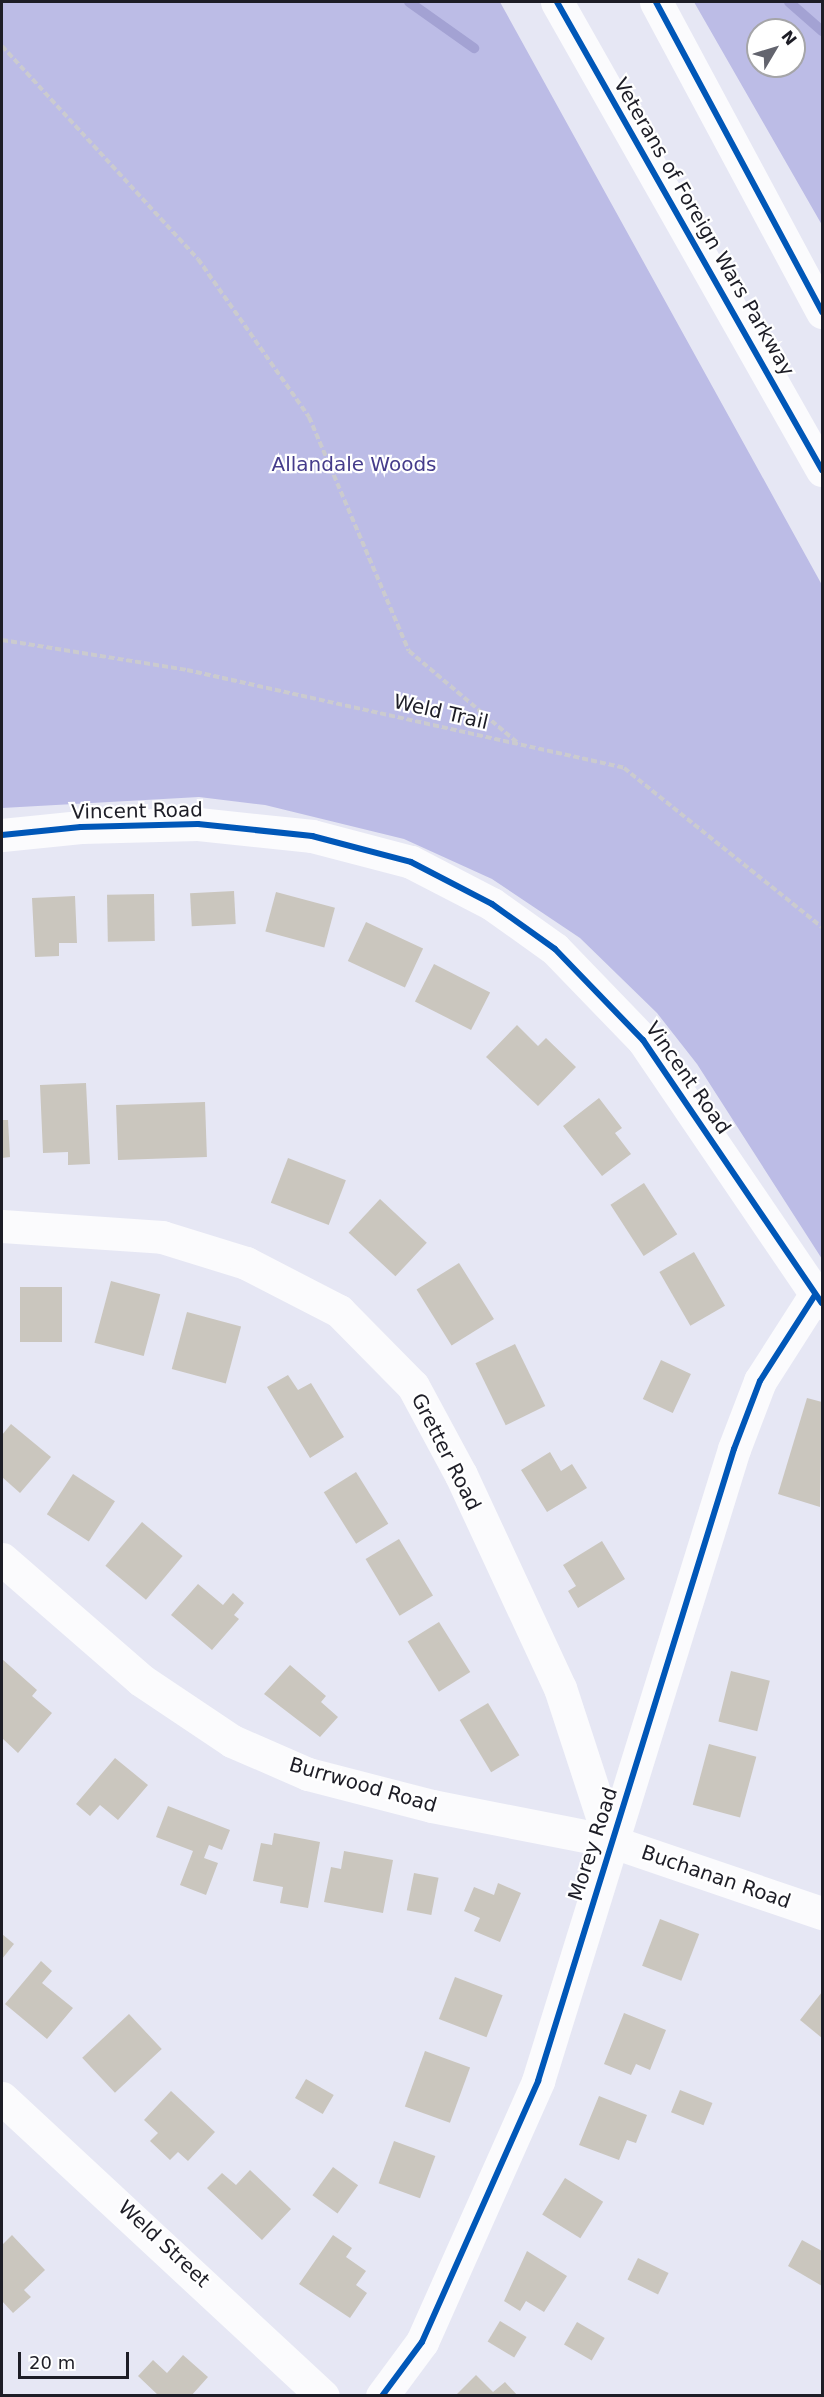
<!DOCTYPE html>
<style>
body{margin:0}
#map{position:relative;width:824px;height:2397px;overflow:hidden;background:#e6e7f4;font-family:"DejaVu Sans",sans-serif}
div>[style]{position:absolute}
.forest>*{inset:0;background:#bcbce6}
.stream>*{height:10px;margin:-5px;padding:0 5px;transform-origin:5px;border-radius:5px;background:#a3a2d3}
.building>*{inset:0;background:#cac6be;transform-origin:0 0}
.path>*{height:4px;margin-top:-2px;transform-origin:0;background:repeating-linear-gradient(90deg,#cbcbcf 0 6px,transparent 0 9px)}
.minor>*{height:33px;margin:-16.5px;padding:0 16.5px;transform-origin:16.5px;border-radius:16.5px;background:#fbfbfd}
.highway>*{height:33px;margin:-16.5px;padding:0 16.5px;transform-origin:16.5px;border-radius:16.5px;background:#fbfbfd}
.cycleway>*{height:6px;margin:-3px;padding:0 3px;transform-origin:3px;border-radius:3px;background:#0057b8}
span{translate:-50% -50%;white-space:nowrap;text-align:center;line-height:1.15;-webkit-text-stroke:4.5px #fff;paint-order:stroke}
.street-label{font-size:20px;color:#1d1d26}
.park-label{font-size:20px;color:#453c8b}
.frame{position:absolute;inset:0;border:3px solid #1d1d26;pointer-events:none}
.north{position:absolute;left:746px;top:18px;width:60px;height:60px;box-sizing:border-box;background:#fff;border:2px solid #a5a5a8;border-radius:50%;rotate:52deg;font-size:16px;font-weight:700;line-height:24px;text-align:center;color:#1d1d26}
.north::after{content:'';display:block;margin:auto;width:21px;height:27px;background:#63646e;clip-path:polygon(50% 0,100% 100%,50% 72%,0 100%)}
.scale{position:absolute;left:18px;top:2352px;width:111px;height:27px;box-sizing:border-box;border:3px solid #1d1d26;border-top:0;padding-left:8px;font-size:18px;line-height:21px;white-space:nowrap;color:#1d1d26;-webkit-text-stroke:4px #fff;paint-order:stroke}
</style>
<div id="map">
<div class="forest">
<i style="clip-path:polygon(2px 2px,500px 2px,822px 585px,822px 1259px,697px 1064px,657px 1013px,580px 938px,492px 879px,404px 839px,265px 805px,199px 797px,2px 808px)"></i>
<i style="clip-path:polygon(evenodd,694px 2px,822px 2px,822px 225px,694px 2px,758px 30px,794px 30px,794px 66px,758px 66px,758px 30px)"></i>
</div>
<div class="stream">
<i style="left:409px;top:2px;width:80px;rotate:35.3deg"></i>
<i style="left:789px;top:2px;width:44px;rotate:41.3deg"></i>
</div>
<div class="building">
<i style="left:234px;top:891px;width:33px;height:44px;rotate:87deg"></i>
<i style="left:276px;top:892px;width:61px;height:41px;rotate:15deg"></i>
<i style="left:154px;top:894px;width:47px;height:47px;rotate:89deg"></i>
<i style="clip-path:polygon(75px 896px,77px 943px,59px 943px,59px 956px,35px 957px,32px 898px)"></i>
<i style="left:366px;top:922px;width:63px;height:43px;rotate:25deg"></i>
<i style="left:434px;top:964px;width:63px;height:42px;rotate:27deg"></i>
<i style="clip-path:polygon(517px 1025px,538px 1046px,546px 1038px,576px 1067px,538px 1106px,486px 1057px)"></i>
<i style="clip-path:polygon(86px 1083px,90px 1164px,68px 1165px,68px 1152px,43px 1153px,40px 1085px)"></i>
<i style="clip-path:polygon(599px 1098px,622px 1128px,615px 1133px,631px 1154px,602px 1176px,563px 1126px)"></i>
<i style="left:205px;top:1102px;width:55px;height:89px;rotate:88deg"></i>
<i style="clip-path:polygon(2px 1120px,8px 1120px,10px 1157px,2px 1158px)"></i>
<i style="left:288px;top:1158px;width:62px;height:48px;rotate:21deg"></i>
<i style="left:644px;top:1183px;width:61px;height:40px;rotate:57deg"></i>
<i style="left:380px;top:1199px;width:64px;height:46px;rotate:43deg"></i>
<i style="left:694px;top:1252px;width:62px;height:40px;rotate:60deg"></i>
<i style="left:459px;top:1263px;width:66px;height:50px;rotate:58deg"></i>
<i style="left:111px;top:1281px;width:51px;height:64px;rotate:15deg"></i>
<i style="left:20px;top:1287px;width:42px;height:55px"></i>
<i style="left:187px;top:1312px;width:56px;height:59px;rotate:15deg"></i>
<i style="left:515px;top:1344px;width:69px;height:44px;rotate:64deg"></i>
<i style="left:661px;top:1360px;width:33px;height:43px;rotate:25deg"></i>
<i style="clip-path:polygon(288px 1375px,298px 1390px,311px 1383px,344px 1437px,310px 1458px,267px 1387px)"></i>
<i style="clip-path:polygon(807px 1398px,822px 1402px,820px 1507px,778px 1494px)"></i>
<i style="clip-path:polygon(11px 1424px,51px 1457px,20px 1493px,2px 1477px,2px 1435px)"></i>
<i style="clip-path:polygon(550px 1452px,561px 1471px,572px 1464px,587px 1488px,547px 1512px,521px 1470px)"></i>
<i style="left:356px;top:1472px;width:61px;height:38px;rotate:58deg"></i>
<i style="left:73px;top:1474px;width:50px;height:48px;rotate:33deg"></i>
<i style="left:142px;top:1522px;width:53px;height:57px;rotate:40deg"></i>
<i style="left:399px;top:1539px;width:66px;height:39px;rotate:59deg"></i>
<i style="clip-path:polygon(602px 1541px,625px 1579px,578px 1608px,568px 1591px,576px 1586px,563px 1565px)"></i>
<i style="clip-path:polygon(198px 1584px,223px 1605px,233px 1593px,244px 1603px,234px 1615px,239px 1619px,212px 1650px,171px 1615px)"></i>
<i style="left:439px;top:1622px;width:59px;height:37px;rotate:58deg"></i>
<i style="clip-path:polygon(2px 1659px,37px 1690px,32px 1696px,52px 1713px,18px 1753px,2px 1738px)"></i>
<i style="clip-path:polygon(290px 1665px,326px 1696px,321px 1702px,338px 1717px,320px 1737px,264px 1694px)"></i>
<i style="left:731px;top:1671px;width:40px;height:52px;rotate:14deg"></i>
<i style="left:488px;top:1703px;width:61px;height:33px;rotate:59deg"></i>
<i style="left:709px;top:1744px;width:49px;height:63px;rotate:15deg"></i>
<i style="clip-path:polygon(115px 1758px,148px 1785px,118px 1820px,100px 1805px,90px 1816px,76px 1804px)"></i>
<i style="clip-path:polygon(168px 1806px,230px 1830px,222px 1850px,209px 1845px,204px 1858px,218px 1863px,206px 1895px,180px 1885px,193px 1851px,156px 1837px)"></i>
<i style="clip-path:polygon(274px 1833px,320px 1842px,308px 1908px,280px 1903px,283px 1887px,253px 1881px,261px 1843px,272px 1845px)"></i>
<i style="clip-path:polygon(344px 1851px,393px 1860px,383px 1913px,324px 1902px,331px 1867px,341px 1869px)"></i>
<i style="left:414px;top:1873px;width:25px;height:38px;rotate:11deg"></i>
<i style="clip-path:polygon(498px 1883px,521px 1893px,500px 1942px,474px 1931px,480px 1918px,464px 1911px,474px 1887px,494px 1895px)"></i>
<i style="left:660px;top:1919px;width:42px;height:50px;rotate:21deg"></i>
<i style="clip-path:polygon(2px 1934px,14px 1944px,2px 1959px)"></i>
<i style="clip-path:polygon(41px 1961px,52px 1971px,42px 1983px,73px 2008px,47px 2039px,5px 2004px)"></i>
<i style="left:455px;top:1977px;width:51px;height:45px;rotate:21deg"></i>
<i style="clip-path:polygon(822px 1992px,822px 2038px,800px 2020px)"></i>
<i style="clip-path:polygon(624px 2013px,666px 2030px,650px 2070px,636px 2064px,631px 2075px,604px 2064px)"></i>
<i style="left:129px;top:2014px;width:48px;height:64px;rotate:47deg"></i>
<i style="left:425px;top:2051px;width:48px;height:59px;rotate:20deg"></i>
<i style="left:306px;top:2079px;width:32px;height:22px;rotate:30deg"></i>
<i style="left:680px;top:2090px;width:35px;height:24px;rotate:22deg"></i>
<i style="clip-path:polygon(171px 2091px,215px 2132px,188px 2161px,178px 2152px,170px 2160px,150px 2141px,158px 2133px,144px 2120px)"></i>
<i style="clip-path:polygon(599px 2096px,647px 2115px,636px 2143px,627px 2140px,619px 2160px,579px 2145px)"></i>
<i style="left:394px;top:2141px;width:44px;height:45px;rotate:20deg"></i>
<i style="left:333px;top:2167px;width:31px;height:35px;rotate:36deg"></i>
<i style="clip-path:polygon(250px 2170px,291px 2209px,262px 2240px,207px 2188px,222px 2173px,236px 2185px)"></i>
<i style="left:565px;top:2178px;width:45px;height:43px;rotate:32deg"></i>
<i style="clip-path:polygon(12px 2235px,45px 2270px,24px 2290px,31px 2297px,13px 2313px,2px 2301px,2px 2245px)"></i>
<i style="clip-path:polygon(333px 2235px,352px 2248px,346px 2257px,366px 2271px,356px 2285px,367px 2293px,350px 2318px,299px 2284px)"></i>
<i style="clip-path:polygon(802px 2240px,822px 2251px,822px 2286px,788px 2266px)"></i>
<i style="clip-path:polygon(527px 2251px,567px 2276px,544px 2312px,526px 2301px,520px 2311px,504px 2301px)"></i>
<i style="left:638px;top:2258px;width:34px;height:24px;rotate:26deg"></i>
<i style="left:500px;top:2321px;width:31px;height:24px;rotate:31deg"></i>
<i style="left:577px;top:2322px;width:32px;height:26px;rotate:30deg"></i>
<i style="clip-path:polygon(183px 2355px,208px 2377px,191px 2396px,159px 2396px,138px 2376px,153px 2360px,167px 2373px)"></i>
<i style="clip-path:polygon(476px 2375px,493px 2392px,505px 2382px,518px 2396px,455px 2396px)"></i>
</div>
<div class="path">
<i style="left:2px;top:46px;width:289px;rotate:47.4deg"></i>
<i style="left:198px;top:259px;width:193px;rotate:54.9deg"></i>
<i style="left:309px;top:417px;width:254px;rotate:66.9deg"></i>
<i style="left:409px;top:651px;width:144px;rotate:40.2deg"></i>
<i style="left:2px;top:640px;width:187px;rotate:9.2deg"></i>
<i style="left:187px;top:670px;width:448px;rotate:12.6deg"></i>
<i style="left:624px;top:768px;width:254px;rotate:38.8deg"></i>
</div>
<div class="minor">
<i style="left:2px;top:835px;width:79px;rotate:-5.8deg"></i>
<i style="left:81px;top:827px;width:117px;rotate:-1.5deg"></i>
<i style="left:198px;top:824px;width:115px;rotate:6deg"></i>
<i style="left:312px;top:836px;width:102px;rotate:14.7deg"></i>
<i style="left:411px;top:862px;width:91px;rotate:27.4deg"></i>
<i style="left:492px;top:904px;width:77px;rotate:35.5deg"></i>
<i style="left:555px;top:949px;width:127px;rotate:46deg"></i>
<i style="left:643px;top:1040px;width:318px;rotate:55.8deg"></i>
<i style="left:2px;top:1226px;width:160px;rotate:3.9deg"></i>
<i style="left:162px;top:1237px;width:88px;rotate:17.2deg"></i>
<i style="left:246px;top:1263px;width:105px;rotate:27.3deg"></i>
<i style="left:339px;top:1311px;width:105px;rotate:45.4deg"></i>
<i style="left:413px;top:1386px;width:101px;rotate:61.7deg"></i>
<i style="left:461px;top:1475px;width:235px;rotate:65.1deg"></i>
<i style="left:560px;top:1688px;width:161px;rotate:71.9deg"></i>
<i style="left:2px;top:1559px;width:184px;rotate:41deg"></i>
<i style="left:141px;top:1680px;width:110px;rotate:33.8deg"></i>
<i style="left:232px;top:1741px;width:83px;rotate:23.5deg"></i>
<i style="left:308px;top:1774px;width:128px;rotate:14.5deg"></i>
<i style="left:432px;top:1806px;width:181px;rotate:11.1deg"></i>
<i style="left:610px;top:1841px;width:224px;rotate:18.8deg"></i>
<i style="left:2px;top:2098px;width:438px;rotate:42.9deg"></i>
<i style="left:382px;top:2396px;width:67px;rotate:-53.5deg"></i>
<i style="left:422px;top:2342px;width:286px;rotate:-66deg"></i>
<i style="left:538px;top:2081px;width:662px;rotate:-72.77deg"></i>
<i style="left:734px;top:1449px;width:73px;rotate:-69.1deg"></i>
<i style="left:760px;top:1381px;width:102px;rotate:-57.4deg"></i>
</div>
<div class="highway">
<i style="left:557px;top:2px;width:538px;rotate:60.48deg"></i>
<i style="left:656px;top:2px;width:352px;rotate:61.8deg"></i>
</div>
<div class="cycleway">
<i style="left:557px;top:2px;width:538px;rotate:60.48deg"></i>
<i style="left:656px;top:2px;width:352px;rotate:61.8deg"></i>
<i style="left:2px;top:835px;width:79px;rotate:-5.8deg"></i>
<i style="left:81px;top:827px;width:117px;rotate:-1.5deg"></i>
<i style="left:198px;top:824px;width:115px;rotate:6deg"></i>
<i style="left:312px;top:836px;width:102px;rotate:14.7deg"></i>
<i style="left:411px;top:862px;width:91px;rotate:27.4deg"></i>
<i style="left:492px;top:904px;width:77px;rotate:35.5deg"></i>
<i style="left:555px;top:949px;width:127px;rotate:46deg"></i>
<i style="left:643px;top:1040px;width:318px;rotate:55.8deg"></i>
<i style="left:382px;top:2396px;width:67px;rotate:-53.5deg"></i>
<i style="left:422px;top:2342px;width:286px;rotate:-66deg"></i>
<i style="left:538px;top:2081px;width:662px;rotate:-72.77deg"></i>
<i style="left:734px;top:1449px;width:73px;rotate:-69.1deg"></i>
<i style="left:760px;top:1381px;width:102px;rotate:-57.4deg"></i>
</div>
<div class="street-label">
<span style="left:704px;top:227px;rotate:60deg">Veterans of Foreign Wars Parkway</span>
<span style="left:441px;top:712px;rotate:13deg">Weld Trail</span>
<span style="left:137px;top:811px;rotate:-1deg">Vincent Road</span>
<span style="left:688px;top:1078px;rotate:55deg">Vincent Road</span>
<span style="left:446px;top:1452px;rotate:63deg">Gretter Road</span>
<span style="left:363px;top:1785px;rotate:16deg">Burrwood Road</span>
<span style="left:593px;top:1844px;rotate:-72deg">Morey Road</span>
<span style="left:716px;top:1877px;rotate:19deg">Buchanan Road</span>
<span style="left:164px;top:2244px;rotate:43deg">Weld Street</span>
</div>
<div class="park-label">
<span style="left:354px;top:464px">Allandale Woods</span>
</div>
<div class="frame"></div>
<div class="north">N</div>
<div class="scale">20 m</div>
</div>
